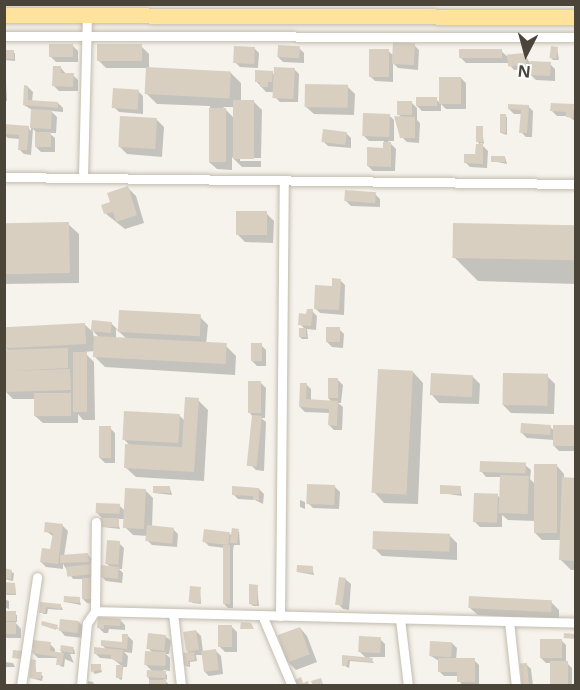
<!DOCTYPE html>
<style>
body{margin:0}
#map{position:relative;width:580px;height:690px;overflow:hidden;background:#f6f3ec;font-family:"Open Sans",sans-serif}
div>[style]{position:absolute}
.shadow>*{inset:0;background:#0003}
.building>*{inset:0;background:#d8cfc1;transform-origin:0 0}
.roads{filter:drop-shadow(0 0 2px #c2bbae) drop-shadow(0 0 2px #c2bbae)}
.street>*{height:9px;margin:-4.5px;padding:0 4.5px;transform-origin:4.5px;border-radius:4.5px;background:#fff}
.primary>*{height:15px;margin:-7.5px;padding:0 7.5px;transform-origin:7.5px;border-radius:7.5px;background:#ffe39c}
span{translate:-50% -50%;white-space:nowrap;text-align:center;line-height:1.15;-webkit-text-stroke:4.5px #fff;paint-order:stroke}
.frame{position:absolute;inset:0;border:6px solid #4b4439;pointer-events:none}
.north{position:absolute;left:496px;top:24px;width:60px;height:60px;-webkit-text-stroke:4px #fff;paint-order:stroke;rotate:186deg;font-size:16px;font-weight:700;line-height:24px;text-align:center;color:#4b4439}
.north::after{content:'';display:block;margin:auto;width:21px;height:27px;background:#4b4439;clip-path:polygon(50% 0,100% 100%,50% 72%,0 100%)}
</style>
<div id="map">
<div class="shadow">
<i style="clip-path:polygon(414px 45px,419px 50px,418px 70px,398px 68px,393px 63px,393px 82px,375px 81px,370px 76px,388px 51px,394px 56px)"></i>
<i style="clip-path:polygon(73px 46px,78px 51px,78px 62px,56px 62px,51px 57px)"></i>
<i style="clip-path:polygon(evenodd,141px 46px,149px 54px,149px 69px,231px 73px,241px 83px,241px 102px,254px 102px,262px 110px,261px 158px,240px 158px,240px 161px,261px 161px,261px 167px,242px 167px,232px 157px,232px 170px,217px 169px,209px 162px,210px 106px,157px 104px,146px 93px,148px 68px,106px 68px,98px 60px,141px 46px,223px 107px,234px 107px,234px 118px,223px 107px)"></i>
<i style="clip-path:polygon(254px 48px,259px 53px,258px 68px,240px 67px,235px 62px)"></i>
<i style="clip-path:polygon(299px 48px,304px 53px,304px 63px,283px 62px,278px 57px)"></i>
<i style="clip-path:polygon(557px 48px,559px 60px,553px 60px,551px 58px)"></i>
<i style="clip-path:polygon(4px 51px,15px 53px,15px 61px,5px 60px,5px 65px)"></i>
<i style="clip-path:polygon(501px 51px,508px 57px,525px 55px,530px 63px,550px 64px,555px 69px,555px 81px,536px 80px,531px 75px,531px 69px,514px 70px,508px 63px,466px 63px,461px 58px)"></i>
<i style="clip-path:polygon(61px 68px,66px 74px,73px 75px,78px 80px,78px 91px,59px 91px,54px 86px)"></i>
<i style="clip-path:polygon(294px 69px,299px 74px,298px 102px,280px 102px,275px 97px,275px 92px,266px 92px,256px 81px,272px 72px,275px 76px)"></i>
<i style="clip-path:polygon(441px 78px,461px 78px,466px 83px,466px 109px,446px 109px,441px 104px,441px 111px,422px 111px,417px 106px,417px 99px,436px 99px,441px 104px)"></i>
<i style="clip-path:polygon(4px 81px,6px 83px,7px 101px,4px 101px)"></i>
<i style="clip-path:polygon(347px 86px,355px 94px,354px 115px,314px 114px,306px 107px)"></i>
<i style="clip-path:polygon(28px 87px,33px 92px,32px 102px,58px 103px,63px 108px,63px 112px,51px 111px,57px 117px,56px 133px,49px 133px,55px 138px,55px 152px,41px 152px,36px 147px,36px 132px,33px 129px,31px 155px,24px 154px,19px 149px,20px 139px,8px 138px,4px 135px,4px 126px,28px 127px,31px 131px,32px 110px,24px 105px)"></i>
<i style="clip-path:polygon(138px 91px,143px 96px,143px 114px,119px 112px,114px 107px)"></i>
<i style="clip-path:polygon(412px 103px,417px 108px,417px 120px,420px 123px,419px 143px,407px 142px,402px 137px,402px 118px,398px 114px)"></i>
<i style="clip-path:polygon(528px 106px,533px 111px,532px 137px,526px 137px,521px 132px,522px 114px,514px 114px,509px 109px)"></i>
<i style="clip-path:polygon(573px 106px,576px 122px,568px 116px,557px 116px,552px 111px)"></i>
<i style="clip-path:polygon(389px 115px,394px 120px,394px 141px,388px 141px,396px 149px,395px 171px,373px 171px,368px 166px,384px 149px,384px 141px,369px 141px,364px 136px)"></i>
<i style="clip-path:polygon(505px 115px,507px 117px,507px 135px,501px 133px)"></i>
<i style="clip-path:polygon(156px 119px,164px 127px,162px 157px,127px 154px,120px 147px)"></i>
<i style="clip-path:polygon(482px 128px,484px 144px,480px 143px,488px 151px,487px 168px,470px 167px,465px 162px,477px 156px,481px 146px,477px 141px)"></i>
<i style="clip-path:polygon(346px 133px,351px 138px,351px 148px,328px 146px,323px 141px)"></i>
<i style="clip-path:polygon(505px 157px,507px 164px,492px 161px)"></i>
<i style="clip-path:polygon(128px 188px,136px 196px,144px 223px,125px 229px,106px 214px)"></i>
<i style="clip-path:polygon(375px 194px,380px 199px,380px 207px,351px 206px,346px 201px)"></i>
<i style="clip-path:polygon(266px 213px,274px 221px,273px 243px,245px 242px,237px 234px)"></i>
<i style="clip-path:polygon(68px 224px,79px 234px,79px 283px,4px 284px,4px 225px)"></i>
<i style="clip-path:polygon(576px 227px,576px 284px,478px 281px,454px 257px)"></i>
<i style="clip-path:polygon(340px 280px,345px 285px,344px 315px,320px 313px,315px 308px)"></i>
<i style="clip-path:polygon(312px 311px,317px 316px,316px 330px,307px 329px,308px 339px,302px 339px,300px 337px,305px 329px,300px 324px)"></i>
<i style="clip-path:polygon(evenodd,200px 317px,208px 325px,206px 345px,226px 346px,236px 356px,235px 375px,105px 367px,95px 357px,95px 351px,84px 352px,94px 362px,95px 420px,83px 420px,78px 414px,78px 423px,43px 423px,35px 416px,35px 399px,13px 399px,5px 391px,8px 351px,5px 347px,85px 325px,93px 332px,95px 344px,100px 338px,93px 331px,111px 323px,119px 331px,200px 317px,116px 329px,128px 340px,116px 339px,116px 329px)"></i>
<i style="clip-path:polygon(339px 329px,344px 334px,343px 348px,332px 347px,327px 342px)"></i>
<i style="clip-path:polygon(261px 345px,266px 350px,266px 366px,257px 366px,252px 361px)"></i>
<i style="clip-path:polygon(413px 372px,423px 383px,418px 504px,384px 503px,374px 492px)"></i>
<i style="clip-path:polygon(472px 376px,480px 384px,479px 404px,439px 403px,432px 395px)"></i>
<i style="clip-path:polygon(547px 376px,555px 384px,554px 414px,511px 413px,503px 405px)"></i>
<i style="clip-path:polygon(338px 380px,343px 385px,341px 403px,338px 403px,343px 407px,342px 430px,334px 430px,329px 425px,330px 413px,305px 412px,300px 407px,306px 384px,311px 389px,311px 401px,332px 402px,328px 398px)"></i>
<i style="clip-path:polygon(261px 383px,266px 388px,265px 418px,261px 418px,266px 422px,264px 471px,256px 470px,251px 465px,253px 417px,249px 412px)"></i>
<i style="clip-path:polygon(198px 400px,208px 410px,204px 481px,136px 477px,125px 467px,130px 446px,124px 439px,180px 416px,185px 421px)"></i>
<i style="clip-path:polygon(550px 427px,555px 431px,576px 427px,576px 451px,559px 451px,554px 446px,554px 440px,527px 438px,522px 433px)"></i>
<i style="clip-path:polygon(110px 428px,115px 433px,115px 463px,105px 463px,100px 458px)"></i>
<i style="clip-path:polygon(525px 465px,531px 470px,530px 479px,535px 484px,557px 466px,564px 474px,564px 479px,576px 479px,576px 570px,571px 570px,561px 560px,561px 540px,542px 540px,534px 532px,535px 521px,508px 520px,502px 515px,502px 527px,480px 527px,475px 522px,498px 496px,501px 499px,501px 477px,486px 477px,481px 471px)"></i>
<i style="clip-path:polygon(335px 487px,340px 492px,339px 509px,313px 508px,308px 503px)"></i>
<i style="clip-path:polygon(460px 487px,462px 496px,441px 493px)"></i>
<i style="clip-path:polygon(170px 488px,172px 495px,154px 493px)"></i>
<i style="clip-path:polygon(259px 489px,264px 494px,263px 504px,255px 500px,238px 499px,233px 494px)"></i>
<i style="clip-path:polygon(145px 490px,153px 498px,152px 527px,173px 529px,178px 534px,177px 547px,152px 545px,147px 540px,148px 536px,133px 535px,125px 527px,125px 519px,117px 519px,120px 529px,102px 527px,102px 518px,97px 513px,119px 505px,126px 512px)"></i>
<i style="clip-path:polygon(300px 500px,305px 502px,305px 509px,300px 507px)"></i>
<i style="clip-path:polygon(63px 526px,68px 531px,64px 556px,88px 555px,93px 560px,96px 604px,87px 603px,82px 598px,84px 579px,73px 579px,63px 564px,63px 569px,46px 567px,41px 562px,52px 551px,54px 537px,46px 531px)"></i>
<i style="clip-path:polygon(239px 531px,240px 545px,234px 545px,233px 550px,233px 608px,228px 608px,223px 603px,225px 548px,209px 546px,204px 541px,229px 533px,233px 537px)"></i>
<i style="clip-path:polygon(450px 536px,457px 543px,457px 560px,382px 556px,374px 548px)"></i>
<i style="clip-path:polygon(119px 543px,124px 548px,122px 569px,119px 569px,123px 573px,122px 583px,106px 581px,101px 576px,112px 568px,107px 564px)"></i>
<i style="clip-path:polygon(312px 567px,314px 575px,298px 572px)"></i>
<i style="clip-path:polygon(4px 570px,14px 573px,13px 581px,4px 579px)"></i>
<i style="clip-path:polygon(345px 579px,351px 584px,349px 610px,343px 609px,338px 604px)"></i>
<i style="clip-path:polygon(15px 584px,16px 595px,7px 595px,4px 592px)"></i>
<i style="clip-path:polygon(257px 586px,259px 606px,253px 606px,251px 604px)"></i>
<i style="clip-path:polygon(200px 589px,201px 604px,193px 603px,190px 601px)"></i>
<i style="clip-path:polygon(79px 598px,81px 605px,65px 602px)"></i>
<i style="clip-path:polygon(4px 599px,9px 601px,9px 609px,4px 607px)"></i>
<i style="clip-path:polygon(551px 602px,559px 610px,559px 620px,478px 615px,470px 608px)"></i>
<i style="clip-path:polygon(42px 604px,61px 606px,63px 610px,48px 609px,47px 614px,43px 614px)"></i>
<i style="clip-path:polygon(5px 612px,17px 615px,17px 622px,15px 622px,21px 629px,21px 638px,7px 638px,4px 635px)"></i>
<i style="clip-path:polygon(99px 619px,120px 620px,125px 625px,125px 630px,109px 629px,108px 633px,104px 633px,99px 628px)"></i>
<i style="clip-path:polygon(79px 622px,84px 627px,83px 638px,65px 636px,59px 629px,42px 625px,57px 627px,60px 630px)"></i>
<i style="clip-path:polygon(232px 627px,237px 632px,237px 652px,225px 652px,220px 647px)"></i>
<i style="clip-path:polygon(300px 628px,307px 636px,317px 662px,296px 670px,288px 662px)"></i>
<i style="clip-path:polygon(196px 631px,201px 636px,203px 652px,216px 651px,221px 656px,223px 674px,209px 676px,204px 671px,203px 655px,196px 655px,197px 661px,190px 662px,190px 667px,183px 665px)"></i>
<i style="clip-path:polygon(128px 636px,133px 641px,132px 653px,124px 652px,128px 656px,127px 667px,123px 667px,122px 680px,119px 679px,117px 666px,123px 667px,113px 659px,100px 658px,95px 653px,107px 650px,103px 646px,123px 643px)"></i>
<i style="clip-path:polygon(165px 636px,171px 641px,169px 654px,166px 654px,170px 658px,170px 671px,163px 670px,167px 675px,167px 680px,164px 679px,170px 686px,152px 686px,148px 677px,153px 672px,146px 665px,153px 653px,148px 648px)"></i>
<i style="clip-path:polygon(380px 639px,385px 644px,385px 657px,369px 657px,374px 663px,350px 661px,349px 668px,343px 665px,344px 657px,367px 659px,359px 651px)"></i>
<i style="clip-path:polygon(561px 640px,566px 645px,566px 662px,572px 668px,572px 686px,551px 686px,551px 663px,546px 663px,541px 658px)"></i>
<i style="clip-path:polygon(452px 643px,457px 648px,456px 660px,474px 660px,479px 665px,479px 686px,462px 686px,458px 676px,444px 676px,439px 671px,439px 661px,431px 656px)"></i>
<i style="clip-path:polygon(50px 644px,55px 649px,55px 653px,61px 654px,62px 647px,74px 649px,75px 654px,70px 654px,74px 663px,65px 659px,64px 667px,60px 666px,58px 658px,38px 658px,33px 653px)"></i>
<i style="clip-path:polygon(35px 661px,36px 673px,43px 676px,42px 681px,31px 678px)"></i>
<i style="clip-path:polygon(4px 662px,13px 663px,15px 667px,4px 667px)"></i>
<i style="clip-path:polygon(526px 664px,531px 669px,533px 686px,524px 686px)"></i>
<i style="clip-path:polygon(100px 666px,102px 672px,95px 674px,93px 672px)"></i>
<i style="clip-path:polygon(88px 681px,93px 682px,95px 686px,88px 686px)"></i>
</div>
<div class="building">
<i style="left:393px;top:42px;width:22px;height:22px;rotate:3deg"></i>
<i style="left:49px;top:44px;width:24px;height:13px"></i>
<i style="left:97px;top:44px;width:45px;height:17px"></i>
<i style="left:278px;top:45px;width:22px;height:12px;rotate:3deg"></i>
<i style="left:234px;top:46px;width:21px;height:17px;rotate:3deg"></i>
<i style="left:551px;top:46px;width:7px;height:12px;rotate:8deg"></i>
<i style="left:369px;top:49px;width:20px;height:28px"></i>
<i style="left:459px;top:49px;width:43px;height:9px"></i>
<i style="left:4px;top:50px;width:10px;height:9px"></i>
<i style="left:525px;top:53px;width:12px;height:18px;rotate:85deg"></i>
<i style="left:530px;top:61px;width:21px;height:14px;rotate:3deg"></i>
<i style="clip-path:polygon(53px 66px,61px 66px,61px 73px,74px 73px,73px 87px,52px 86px)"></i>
<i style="left:146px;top:67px;width:85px;height:27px;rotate:3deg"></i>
<i style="left:274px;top:67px;width:21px;height:31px;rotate:3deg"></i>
<i style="clip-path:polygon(255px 70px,273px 71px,272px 82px,268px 82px,268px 87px,260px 87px,260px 82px,255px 82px)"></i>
<i style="left:439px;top:77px;width:22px;height:27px"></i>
<i style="left:305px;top:84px;width:43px;height:23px;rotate:1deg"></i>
<i style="clip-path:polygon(24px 85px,28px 86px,28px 100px,58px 102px,58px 108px,23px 105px)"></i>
<i style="left:113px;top:88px;width:26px;height:20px;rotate:4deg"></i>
<i style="left:416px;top:97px;width:21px;height:9px"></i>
<i style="left:233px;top:100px;width:21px;height:59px"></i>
<i style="left:397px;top:101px;width:15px;height:14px"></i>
<i style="clip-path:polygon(551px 103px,574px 104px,573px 118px,566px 117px,566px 112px,550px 111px)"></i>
<i style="clip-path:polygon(508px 104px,529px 105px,527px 133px,519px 133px,521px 110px,508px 109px)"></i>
<i style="left:209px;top:108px;width:17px;height:54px"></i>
<i style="left:31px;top:109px;width:21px;height:19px;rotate:3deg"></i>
<i style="left:363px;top:113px;width:27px;height:23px;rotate:2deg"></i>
<i style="left:500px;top:114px;width:6px;height:19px"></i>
<i style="left:120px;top:116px;width:37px;height:31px;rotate:3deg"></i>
<i style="clip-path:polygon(394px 116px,415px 117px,415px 138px,400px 138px)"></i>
<i style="clip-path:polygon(4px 124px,29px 126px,27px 150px,18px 150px,19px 135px,4px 134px)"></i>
<i style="left:476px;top:126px;width:7px;height:16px"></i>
<i style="left:323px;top:129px;width:24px;height:13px;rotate:7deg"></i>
<i style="left:35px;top:132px;width:16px;height:15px"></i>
<i style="clip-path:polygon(383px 142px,391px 142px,391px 167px,367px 166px,367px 147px,383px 148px)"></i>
<i style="clip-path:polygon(476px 144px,483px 144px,483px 164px,464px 163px,464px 154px,475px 154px)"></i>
<i style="left:491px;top:156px;width:14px;height:6px"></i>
<i style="clip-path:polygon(128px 186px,137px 215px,116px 222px,113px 212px,104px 214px,101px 205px,110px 202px,107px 193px)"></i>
<i style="left:345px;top:190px;width:31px;height:11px;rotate:4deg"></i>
<i style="left:236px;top:211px;width:31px;height:24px"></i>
<i style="left:69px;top:222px;width:51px;height:65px;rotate:89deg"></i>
<i style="left:453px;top:223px;width:123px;height:35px;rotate:1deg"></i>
<i style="clip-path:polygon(332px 278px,341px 279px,339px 310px,314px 309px,315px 285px,332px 286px)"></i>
<i style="clip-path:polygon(307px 309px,313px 309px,311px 326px,298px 325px,299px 313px,306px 314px)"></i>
<i style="left:119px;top:310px;width:82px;height:22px;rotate:3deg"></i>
<i style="left:92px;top:320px;width:20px;height:11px;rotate:6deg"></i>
<i style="left:85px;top:323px;width:21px;height:81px;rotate:87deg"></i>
<i style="left:326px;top:327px;width:14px;height:15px"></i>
<i style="left:299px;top:328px;width:7px;height:9px"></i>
<i style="left:94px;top:336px;width:133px;height:21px;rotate:3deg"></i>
<i style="left:251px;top:343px;width:11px;height:18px"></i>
<i style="clip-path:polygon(68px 348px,68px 368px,9px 371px,70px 369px,71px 390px,4px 392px,4px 350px)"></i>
<i style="left:73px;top:352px;width:14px;height:60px"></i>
<i style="left:378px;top:369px;width:35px;height:124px;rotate:3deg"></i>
<i style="left:431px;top:373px;width:42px;height:22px;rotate:3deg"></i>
<i style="left:503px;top:373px;width:45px;height:32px;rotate:1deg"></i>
<i style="left:328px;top:378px;width:10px;height:20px"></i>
<i style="left:248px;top:381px;width:13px;height:32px"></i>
<i style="clip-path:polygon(300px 383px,307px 383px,306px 399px,338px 401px,337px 426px,328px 425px,329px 409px,299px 407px)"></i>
<i style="left:71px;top:393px;width:23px;height:37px;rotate:90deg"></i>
<i style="clip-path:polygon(185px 397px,199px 398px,194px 472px,124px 468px,125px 444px,182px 447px)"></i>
<i style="left:124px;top:411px;width:56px;height:29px;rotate:3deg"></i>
<i style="left:252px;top:415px;width:10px;height:51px;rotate:6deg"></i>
<i style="left:521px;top:423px;width:30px;height:10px;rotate:4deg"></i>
<i style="left:553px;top:425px;width:23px;height:21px"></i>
<i style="left:99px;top:426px;width:12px;height:32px"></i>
<i style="left:480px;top:461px;width:46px;height:11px;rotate:2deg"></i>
<i style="left:534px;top:464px;width:23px;height:69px"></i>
<i style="left:500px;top:475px;width:29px;height:38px;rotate:2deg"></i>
<i style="clip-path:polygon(562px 477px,576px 478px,576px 561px,559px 560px)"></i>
<i style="left:307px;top:484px;width:28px;height:20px;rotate:2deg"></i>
<i style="clip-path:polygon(440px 485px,461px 486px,460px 494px,440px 494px)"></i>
<i style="left:153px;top:486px;width:17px;height:7px"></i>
<i style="clip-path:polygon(232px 486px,259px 488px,259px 500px,253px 500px,253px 496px,232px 495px)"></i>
<i style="left:125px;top:488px;width:21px;height:40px;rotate:3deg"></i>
<i style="left:474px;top:493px;width:24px;height:29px;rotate:2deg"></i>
<i style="left:96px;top:503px;width:24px;height:10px;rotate:2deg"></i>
<i style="left:100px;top:518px;width:19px;height:9px"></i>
<i style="clip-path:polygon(45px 522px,63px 524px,58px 564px,40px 562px,42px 548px,50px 549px,53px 533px,44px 532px)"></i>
<i style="left:147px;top:525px;width:27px;height:16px;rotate:6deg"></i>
<i style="left:232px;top:528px;width:7px;height:15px;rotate:8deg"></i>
<i style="left:204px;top:529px;width:26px;height:13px;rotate:7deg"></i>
<i style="left:373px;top:531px;width:77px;height:18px;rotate:2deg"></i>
<i style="left:107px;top:540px;width:13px;height:24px;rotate:4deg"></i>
<i style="left:223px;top:545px;width:7px;height:59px"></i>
<i style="clip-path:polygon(88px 553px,89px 562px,60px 563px,60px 555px)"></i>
<i style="left:92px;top:564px;width:10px;height:26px;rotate:84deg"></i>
<i style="left:101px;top:565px;width:18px;height:12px;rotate:6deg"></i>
<i style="left:297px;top:565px;width:16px;height:7px;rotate:4deg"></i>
<i style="clip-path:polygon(4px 568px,12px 570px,11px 579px,4px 578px)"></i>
<i style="left:339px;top:577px;width:7px;height:28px;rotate:8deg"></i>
<i style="left:82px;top:578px;width:11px;height:21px"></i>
<i style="clip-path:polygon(4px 582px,15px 583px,15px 594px,4px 593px)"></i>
<i style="clip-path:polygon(249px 584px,258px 585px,257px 605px,249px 604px)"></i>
<i style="left:190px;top:586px;width:11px;height:16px;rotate:5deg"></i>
<i style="left:64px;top:596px;width:16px;height:6px;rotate:4deg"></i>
<i style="left:469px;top:596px;width:83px;height:12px;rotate:3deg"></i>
<i style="clip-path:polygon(40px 602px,61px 604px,61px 609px,46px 607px,45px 613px,39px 613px)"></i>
<i style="left:4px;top:611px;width:12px;height:10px"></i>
<i style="clip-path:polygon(98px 617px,121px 619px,120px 626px,104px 625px,104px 629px,97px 628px)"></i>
<i style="left:60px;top:619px;width:19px;height:12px;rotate:6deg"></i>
<i style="clip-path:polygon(42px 621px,58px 625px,56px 630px,41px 625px)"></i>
<i style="left:4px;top:622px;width:12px;height:12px"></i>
<i style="clip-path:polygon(241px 622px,251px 623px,254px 629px,240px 629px)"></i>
<i style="left:232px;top:625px;width:22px;height:14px;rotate:90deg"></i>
<i style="left:300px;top:627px;width:29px;height:24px;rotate:70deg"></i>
<i style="left:196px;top:630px;width:20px;height:13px;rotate:81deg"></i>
<i style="left:148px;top:633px;width:18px;height:16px;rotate:6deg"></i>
<i style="left:564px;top:633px;width:12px;height:5px;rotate:5deg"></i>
<i style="clip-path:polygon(122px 634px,128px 634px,127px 649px,101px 646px,101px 640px,122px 642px)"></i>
<i style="left:359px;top:636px;width:22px;height:16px;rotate:3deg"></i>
<i style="left:540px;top:639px;width:22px;height:19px"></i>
<i style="clip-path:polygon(33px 640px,51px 642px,50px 651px,64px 653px,62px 665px,56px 665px,57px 657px,32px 653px)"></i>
<i style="left:430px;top:641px;width:22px;height:15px;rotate:3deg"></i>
<i style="left:61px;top:645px;width:13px;height:6px;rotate:9deg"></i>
<i style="clip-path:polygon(94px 647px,123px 650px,122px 663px,111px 659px,111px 655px,94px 654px)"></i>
<i style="left:216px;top:649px;width:21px;height:15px;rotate:82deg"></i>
<i style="left:13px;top:650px;width:10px;height:8px;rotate:6deg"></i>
<i style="left:145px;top:651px;width:21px;height:14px;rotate:3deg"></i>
<i style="clip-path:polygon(194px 652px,195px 660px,188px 661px,189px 665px,182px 666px,180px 653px)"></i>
<i style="clip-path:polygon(342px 655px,373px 658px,372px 662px,348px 660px,347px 666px,342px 666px)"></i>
<i style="clip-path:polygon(438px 658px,475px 658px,475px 682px,457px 682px,457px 672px,438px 672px)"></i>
<i style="clip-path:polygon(31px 659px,36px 660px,35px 672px,42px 672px,41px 679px,29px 678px)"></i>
<i style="left:550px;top:661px;width:18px;height:25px"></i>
<i style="left:527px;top:663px;width:23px;height:7px;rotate:85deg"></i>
<i style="clip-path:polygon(91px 664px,101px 664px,101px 670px,91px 672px)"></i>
<i style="left:116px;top:665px;width:6px;height:13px"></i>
<i style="left:147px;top:670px;width:19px;height:7px;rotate:3deg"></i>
<i style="clip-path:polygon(301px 677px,303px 683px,308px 681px,309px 686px,295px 686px,293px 681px)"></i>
<i style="clip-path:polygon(321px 678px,323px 684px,313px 686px,311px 681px)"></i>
<i style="left:149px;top:680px;width:17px;height:6px"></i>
</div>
<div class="roads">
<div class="street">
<i style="left:4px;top:36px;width:572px;rotate:0.1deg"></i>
<i style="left:4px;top:177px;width:572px;rotate:0.7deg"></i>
<i style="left:83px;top:177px;width:162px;rotate:-88.6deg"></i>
<i style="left:95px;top:611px;width:481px;rotate:1.4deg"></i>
<i style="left:173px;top:613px;width:73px;rotate:83.7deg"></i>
<i style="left:262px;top:615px;width:77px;rotate:67.1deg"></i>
<i style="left:280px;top:616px;width:436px;rotate:-89.5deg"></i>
<i style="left:400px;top:619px;width:67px;rotate:83.2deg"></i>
<i style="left:509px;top:621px;width:65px;rotate:83.9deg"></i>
<i style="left:21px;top:686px;width:110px;rotate:-81.6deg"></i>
<i style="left:81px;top:686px;width:63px;rotate:-84.6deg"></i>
<i style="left:87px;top:623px;width:14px;rotate:-56deg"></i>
<i style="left:95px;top:611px;width:89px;rotate:-89.4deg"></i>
</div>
<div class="primary">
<i style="left:4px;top:15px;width:572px;rotate:0.2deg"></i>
</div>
</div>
<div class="frame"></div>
<div class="north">N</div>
</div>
